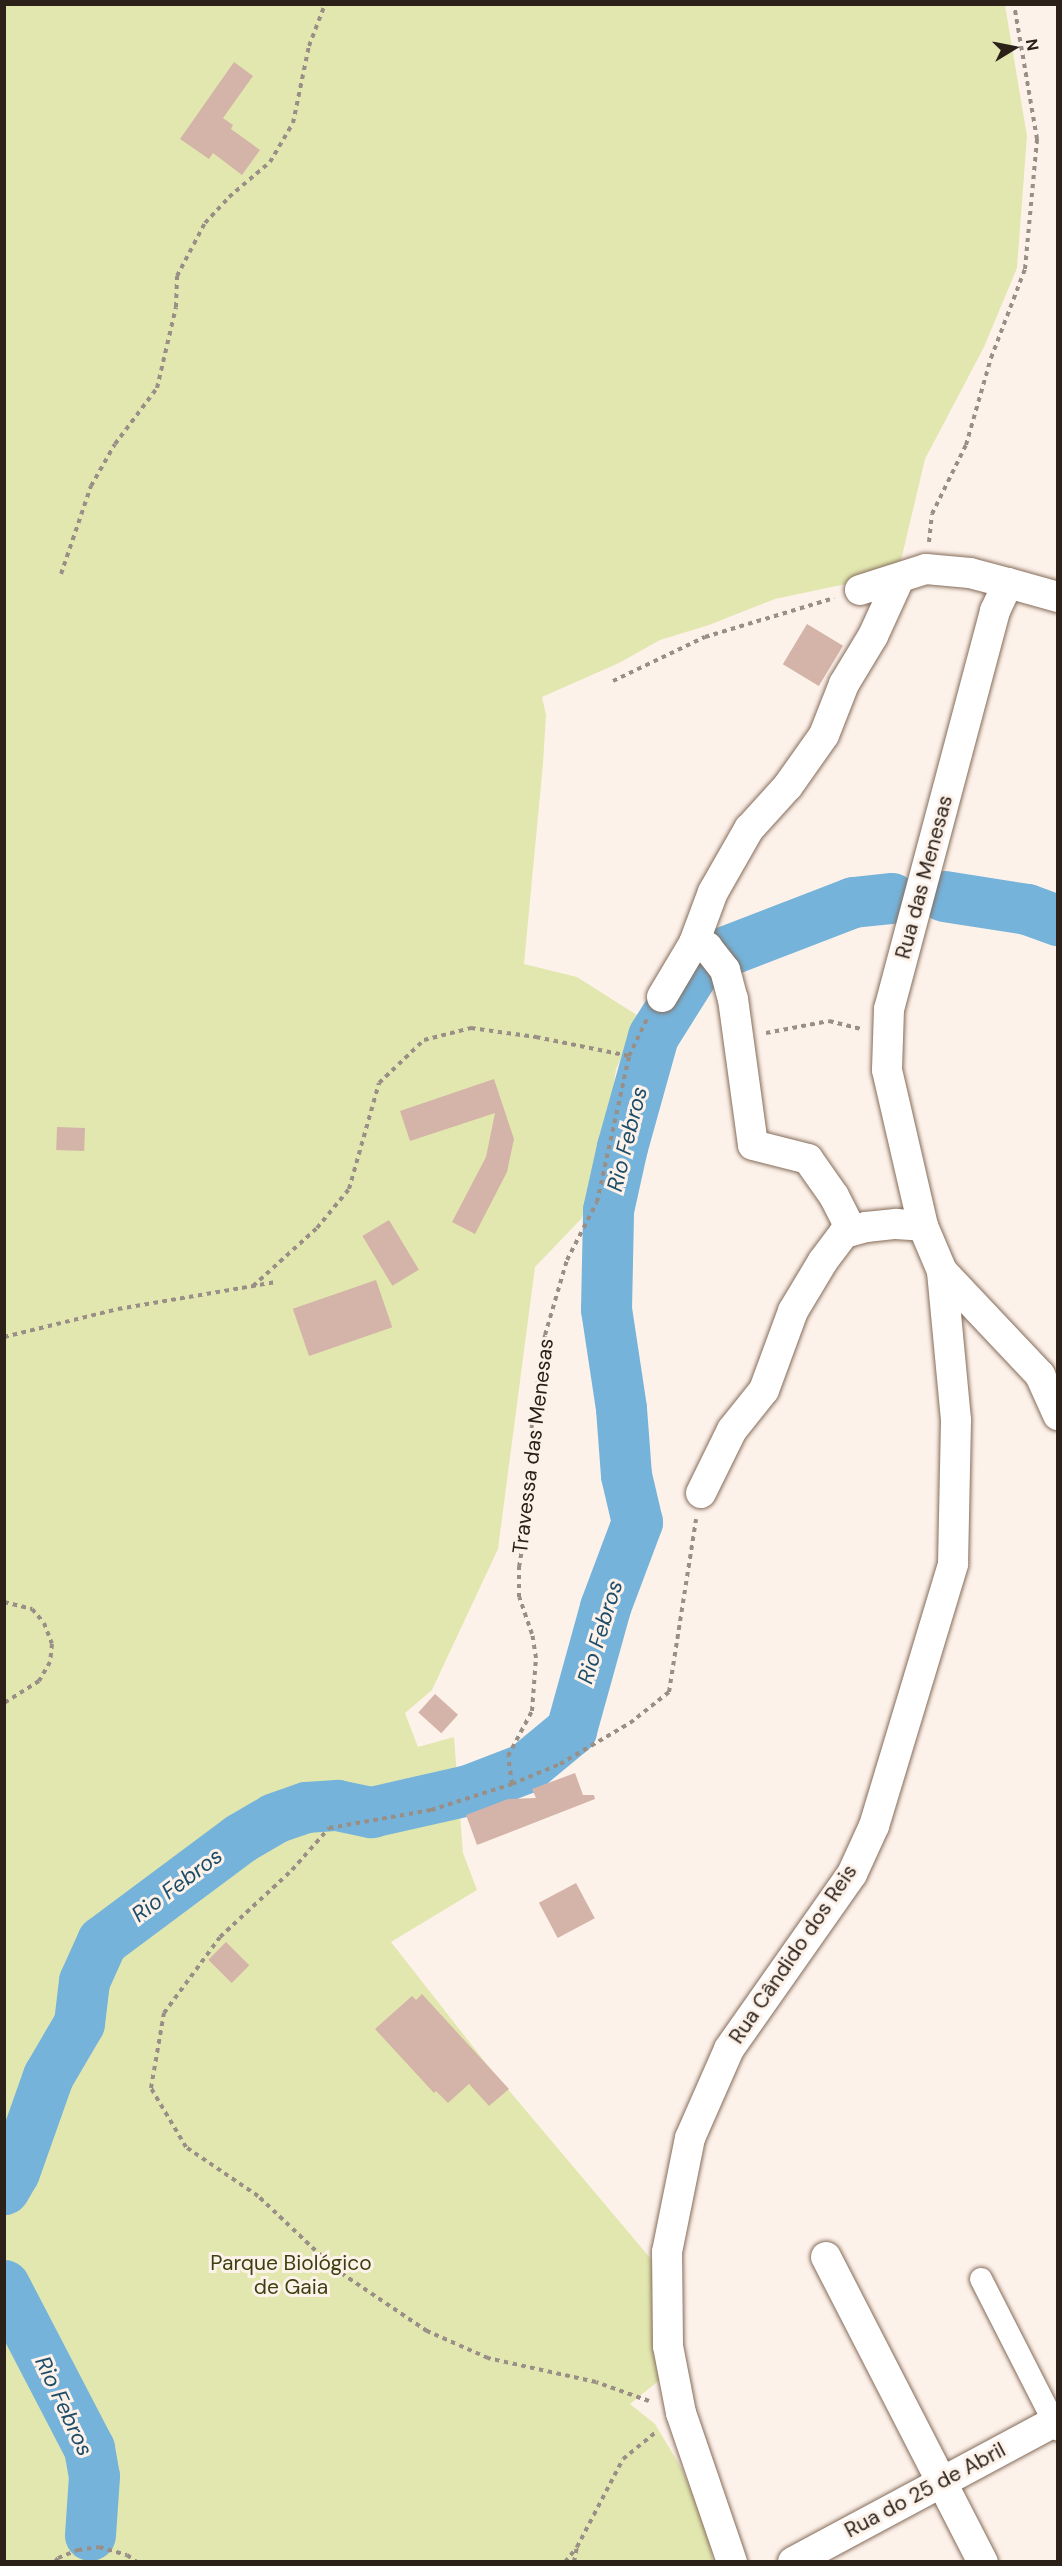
<!DOCTYPE html>
<meta charset="utf-8">
<style>
body{margin:0}
#map{position:relative;width:1062px;height:2566px;overflow:hidden;background:#fdf2ea;font-family:"DM Sans",sans-serif}
div>[style]{position:absolute}
.green>*{inset:0;background:#e2e7b0}
.river>*{height:51px;margin:-25.5px;padding:0 25.5px;transform-origin:25.5px;border-radius:25.5px;background:#75b3da}
.building>*{inset:0;background:#d4b3a8;transform-origin:0 0}
.path>*{height:4px;margin-top:-2px;transform-origin:0;background:repeating-linear-gradient(90deg,#998f87 0 4.5px,transparent 0 9px)}
.roads{filter:drop-shadow(0 0 2px #856c5a) drop-shadow(0 0 2px #856c5a)}
.pedestrian>*{height:22px;margin:-11px;padding:0 11px;transform-origin:11px;border-radius:11px;background:#fff}
.minor>*{height:30px;margin:-15px;padding:0 15px;transform-origin:15px;border-radius:15px;background:#fff}
span{translate:-50% -50%;white-space:nowrap;text-align:center;line-height:1.15;-webkit-text-stroke:6px #fdf2ea;paint-order:stroke}
.street-label{font-size:21px;color:#2b2119}
.park-label{font-size:21px;color:#3d400e}
.water-label{font-size:22px;color:#1d4d69;font-style:italic}
.frame{position:absolute;inset:0;border:6px solid #2b2119;pointer-events:none}
.north{position:absolute;left:984px;top:18px;width:60px;height:60px;-webkit-text-stroke:4px #fdf2ea;paint-order:stroke;rotate:80deg;font-size:16px;font-weight:700;line-height:24px;text-align:center;color:#2b2119}
.north::after{content:'';display:block;margin:auto;width:21px;height:27px;background:#2b2119;clip-path:polygon(50% 0,100% 100%,50% 72%,0 100%)}
</style>
<div id="map">
<div class="green">
<i style="clip-path:polygon(5px 5px,1005px 5px,1027px 136px,1017px 268px,984px 347px,925px 459px,899px 569px,860px 581px,775px 599px,709px 625px,660px 640px,619px 663px,542px 697px,546px 715px,543px 764px,524px 964px,577px 977px,640px 1017px,616px 1069px,605px 1149px,594px 1190px,581px 1219px,535px 1267px,498px 1549px,432px 1690px,405px 1713px,418px 1747px,454px 1737px,463px 1853px,477px 1890px,391px 1942px,485px 2062px,651px 2259px,662px 2378px,630px 2404px,655px 2424px,682px 2469px,706px 2527px,713px 2561px,5px 2562px)"></i>
</div>
<div class="river">
<i style="left:944px;top:896px;width:84px;rotate:8.9deg"></i>
<i style="left:1027px;top:909px;width:33px;rotate:20deg"></i>
<i style="left:4px;top:2189px;width:20px;rotate:-60deg"></i>
<i style="left:14px;top:2172px;width:102px;rotate:-70.5deg"></i>
<i style="left:48px;top:2076px;width:61px;rotate:-59.7deg"></i>
<i style="left:79px;top:2023px;width:42px;rotate:-83.2deg"></i>
<i style="left:84px;top:1981px;width:44px;rotate:-65.8deg"></i>
<i style="left:102px;top:1941px;width:172px;rotate:-36.7deg"></i>
<i style="left:240px;top:1838px;width:39px;rotate:-30deg"></i>
<i style="left:274px;top:1818px;width:34px;rotate:-19deg"></i>
<i style="left:306px;top:1807px;width:31px;rotate:-4deg"></i>
<i style="left:337px;top:1805px;width:35px;rotate:12deg"></i>
<i style="left:371px;top:1812px;width:99px;rotate:-12.8deg"></i>
<i style="left:468px;top:1790px;width:61px;rotate:-21.1deg"></i>
<i style="left:525px;top:1768px;width:60px;rotate:-39.6deg"></i>
<i style="left:571px;top:1730px;width:128px;rotate:-74.5deg"></i>
<i style="left:605px;top:1607px;width:91px;rotate:-69.4deg"></i>
<i style="left:637px;top:1522px;width:48px;rotate:-103.2deg"></i>
<i style="left:626px;top:1475px;width:67px;rotate:-94.3deg"></i>
<i style="left:621px;top:1408px;width:100px;rotate:-98.6deg"></i>
<i style="left:606px;top:1309px;width:99px;rotate:-88.8deg"></i>
<i style="left:608px;top:1210px;width:65px;rotate:-77.5deg"></i>
<i style="left:622px;top:1147px;width:115px;rotate:-74.4deg"></i>
<i style="left:653px;top:1036px;width:89px;rotate:-57.9deg"></i>
<i style="left:700px;top:961px;width:164px;rotate:-21.1deg"></i>
<i style="left:853px;top:902px;width:39px;rotate:-6deg"></i>
<i style="left:4px;top:2285px;width:184px;rotate:62.5deg"></i>
<i style="left:89px;top:2448px;width:28px;rotate:80deg"></i>
<i style="left:94px;top:2476px;width:59px;rotate:93.9deg"></i>
</div>
<div class="building">
<i style="clip-path:polygon(234px 62px,253px 76px,223px 118px,233px 125px,231px 129px,260px 150px,242px 175px,213px 153px,209px 159px,180px 139px)"></i>
<i style="left:807px;top:624px;width:42px;height:47px;rotate:31deg"></i>
<i style="clip-path:polygon(494px 1079px,514px 1139px,507px 1172px,475px 1234px,452px 1222px,486px 1157px,495px 1113px,410px 1141px,400px 1111px)"></i>
<i style="left:57px;top:1127px;width:28px;height:23px;rotate:2deg"></i>
<i style="left:389px;top:1220px;width:58px;height:31px;rotate:59deg"></i>
<i style="left:376px;top:1280px;width:50px;height:88px;rotate:71deg"></i>
<i style="left:435px;top:1694px;width:31px;height:25px;rotate:42deg"></i>
<i style="clip-path:polygon(575px 1773px,583px 1795px,594px 1795px,595px 1799px,477px 1845px,466px 1815px,508px 1799px,536px 1798px,532px 1789px)"></i>
<i style="left:576px;top:1883px;width:40px;height:42px;rotate:62deg"></i>
<i style="left:226px;top:1942px;width:33px;height:25px;rotate:45deg"></i>
<i style="clip-path:polygon(422px 1994px,509px 2089px,489px 2106px,469px 2084px,448px 2103px,436px 2091px,434px 2093px,375px 2029px,412px 1996px,416px 2000px)"></i>
</div>
<div class="path">
<i style="left:929px;top:542px;width:28px;rotate:-84deg"></i>
<i style="left:932px;top:514px;width:77px;rotate:-63.8deg"></i>
<i style="left:966px;top:445px;width:91px;rotate:-74deg"></i>
<i style="left:991px;top:358px;width:95px;rotate:-69.1deg"></i>
<i style="left:1025px;top:269px;width:131px;rotate:-84.7deg"></i>
<i style="left:1037px;top:139px;width:137px;rotate:-99.7deg"></i>
<i style="left:61px;top:574px;width:93px;rotate:-71.2deg"></i>
<i style="left:91px;top:486px;width:48px;rotate:-60.3deg"></i>
<i style="left:115px;top:444px;width:70px;rotate:-53.1deg"></i>
<i style="left:157px;top:388px;width:83px;rotate:-76.8deg"></i>
<i style="left:176px;top:307px;width:31px;rotate:-88deg"></i>
<i style="left:177px;top:276px;width:60px;rotate:-62.2deg"></i>
<i style="left:205px;top:223px;width:35px;rotate:-47deg"></i>
<i style="left:229px;top:197px;width:54px;rotate:-40.5deg"></i>
<i style="left:270px;top:162px;width:45px;rotate:-59.5deg"></i>
<i style="left:293px;top:123px;width:79px;rotate:-78.3deg"></i>
<i style="left:309px;top:46px;width:45px;rotate:-69.1deg"></i>
<i style="left:613px;top:681px;width:102px;rotate:-25.6deg"></i>
<i style="left:705px;top:637px;width:135px;rotate:-16.8deg"></i>
<i style="left:766px;top:1033px;width:64px;rotate:-10.8deg"></i>
<i style="left:829px;top:1021px;width:32px;rotate:14deg"></i>
<i style="left:253px;top:1286px;width:86px;rotate:-42.2deg"></i>
<i style="left:317px;top:1228px;width:50px;rotate:-50.6deg"></i>
<i style="left:349px;top:1189px;width:110px;rotate:-74.2deg"></i>
<i style="left:379px;top:1083px;width:62px;rotate:-43.7deg"></i>
<i style="left:424px;top:1040px;width:49px;rotate:-14.3deg"></i>
<i style="left:471px;top:1028px;width:66px;rotate:7.9deg"></i>
<i style="left:536px;top:1037px;width:95px;rotate:11.5deg"></i>
<i style="left:4px;top:1337px;width:117px;rotate:-13.8deg"></i>
<i style="left:118px;top:1309px;width:160px;rotate:-9.7deg"></i>
<i style="left:4px;top:1602px;width:29px;rotate:14deg"></i>
<i style="left:32px;top:1609px;width:18px;rotate:49deg"></i>
<i style="left:44px;top:1623px;width:22px;rotate:69deg"></i>
<i style="left:52px;top:1644px;width:18px;rotate:96deg"></i>
<i style="left:50px;top:1662px;width:22px;rotate:120deg"></i>
<i style="left:39px;top:1681px;width:41px;rotate:147.8deg"></i>
<i style="left:512px;top:1784px;width:28px;rotate:-98deg"></i>
<i style="left:508px;top:1756px;width:51px;rotate:-61.9deg"></i>
<i style="left:532px;top:1711px;width:53px;rotate:-85.7deg"></i>
<i style="left:536px;top:1658px;width:24px;rotate:-99deg"></i>
<i style="left:532px;top:1634px;width:39px;rotate:-109deg"></i>
<i style="left:519px;top:1597px;width:30px;rotate:-90deg"></i>
<i style="left:519px;top:1567px;width:59px;rotate:-80.2deg"></i>
<i style="left:529px;top:1509px;width:89px;rotate:-88.1deg"></i>
<i style="left:532px;top:1420px;width:86px;rotate:-81.3deg"></i>
<i style="left:545px;top:1335px;width:78px;rotate:-73.7deg"></i>
<i style="left:567px;top:1260px;width:65px;rotate:-62.7deg"></i>
<i style="left:597px;top:1202px;width:149px;rotate:-77.6deg"></i>
<i style="left:629px;top:1056px;width:41px;rotate:-64.1deg"></i>
<i style="left:649px;top:2401px;width:56px;rotate:-160.3deg"></i>
<i style="left:596px;top:2382px;width:111px;rotate:-167.5deg"></i>
<i style="left:488px;top:2358px;width:67px;rotate:-156.1deg"></i>
<i style="left:427px;top:2331px;width:111px;rotate:-146deg"></i>
<i style="left:335px;top:2269px;width:106px;rotate:-136.5deg"></i>
<i style="left:258px;top:2196px;width:87px;rotate:-145.8deg"></i>
<i style="left:186px;top:2147px;width:69px;rotate:-120.7deg"></i>
<i style="left:151px;top:2088px;width:76px;rotate:-80.2deg"></i>
<i style="left:164px;top:2013px;width:94px;rotate:-53.6deg"></i>
<i style="left:220px;top:1937px;width:98px;rotate:-42.9deg"></i>
<i style="left:292px;top:1870px;width:56px;rotate:-48.6deg"></i>
<i style="left:329px;top:1828px;width:104px;rotate:-10deg"></i>
<i style="left:431px;top:1810px;width:85px;rotate:-17.8deg"></i>
<i style="left:512px;top:1784px;width:52px;rotate:-22.6deg"></i>
<i style="left:560px;top:1764px;width:81px;rotate:-30.4deg"></i>
<i style="left:630px;top:1723px;width:50px;rotate:-38.5deg"></i>
<i style="left:669px;top:1692px;width:175px;rotate:-81.1deg"></i>
<i style="left:55px;top:2562px;width:5px;rotate:-53deg"></i>
<i style="left:58px;top:2558px;width:22px;rotate:-22deg"></i>
<i style="left:78px;top:2550px;width:21px;rotate:-8deg"></i>
<i style="left:99px;top:2547px;width:29px;rotate:16deg"></i>
<i style="left:127px;top:2555px;width:12px;rotate:35deg"></i>
<i style="left:565px;top:2562px;width:19px;rotate:-51deg"></i>
<i style="left:577px;top:2547px;width:99px;rotate:-62.4deg"></i>
<i style="left:623px;top:2459px;width:43px;rotate:-39.3deg"></i>
<i style="left:574px;top:2562px;width:15px;rotate:-79deg"></i>
</div>
<div class="roads">
<div class="pedestrian">
<i style="left:981px;top:2279px;width:169px;rotate:63deg"></i>
</div>
<div class="minor">
<i style="left:860px;top:590px;width:69px;rotate:-17.7deg"></i>
<i style="left:926px;top:569px;width:44px;rotate:5.2deg"></i>
<i style="left:970px;top:573px;width:39px;rotate:15deg"></i>
<i style="left:1058px;top:597px;width:52px;rotate:-164.4deg"></i>
<i style="left:1008px;top:583px;width:31px;rotate:115deg"></i>
<i style="left:995px;top:611px;width:412px;rotate:104.9deg"></i>
<i style="left:889px;top:1009px;width:61px;rotate:91.9deg"></i>
<i style="left:887px;top:1070px;width:160px;rotate:77deg"></i>
<i style="left:923px;top:1226px;width:49px;rotate:67.1deg"></i>
<i style="left:942px;top:1271px;width:143px;rotate:46.7deg"></i>
<i style="left:1040px;top:1375px;width:44px;rotate:65.8deg"></i>
<i style="left:694px;top:943px;width:14px;rotate:17deg"></i>
<i style="left:707px;top:947px;width:29px;rotate:52deg"></i>
<i style="left:725px;top:970px;width:30px;rotate:75deg"></i>
<i style="left:733px;top:999px;width:147px;rotate:82.2deg"></i>
<i style="left:753px;top:1145px;width:57px;rotate:14.3deg"></i>
<i style="left:808px;top:1159px;width:45px;rotate:54.9deg"></i>
<i style="left:834px;top:1196px;width:39px;rotate:63deg"></i>
<i style="left:662px;top:997px;width:63px;rotate:-59.3deg"></i>
<i style="left:694px;top:943px;width:54px;rotate:-69.6deg"></i>
<i style="left:713px;top:892px;width:73px;rotate:-60.3deg"></i>
<i style="left:749px;top:829px;width:58px;rotate:-47.8deg"></i>
<i style="left:788px;top:786px;width:62px;rotate:-54.8deg"></i>
<i style="left:824px;top:735px;width:55px;rotate:-68.6deg"></i>
<i style="left:844px;top:684px;width:56px;rotate:-58.9deg"></i>
<i style="left:873px;top:636px;width:63px;rotate:-65.5deg"></i>
<i style="left:701px;top:1493px;width:70px;rotate:-63.8deg"></i>
<i style="left:732px;top:1430px;width:51px;rotate:-51.3deg"></i>
<i style="left:764px;top:1390px;width:84px;rotate:-69.8deg"></i>
<i style="left:793px;top:1311px;width:58px;rotate:-59deg"></i>
<i style="left:823px;top:1261px;width:35px;rotate:-53deg"></i>
<i style="left:844px;top:1233px;width:23px;rotate:-15deg"></i>
<i style="left:866px;top:1227px;width:30px;rotate:-6deg"></i>
<i style="left:896px;top:1224px;width:27px;rotate:4deg"></i>
<i style="left:826px;top:2257px;width:343px;rotate:62.8deg"></i>
<i style="left:732px;top:2562px;width:157px;rotate:-108.9deg"></i>
<i style="left:681px;top:2413px;width:68px;rotate:-101deg"></i>
<i style="left:668px;top:2346px;width:94px;rotate:-90.6deg"></i>
<i style="left:667px;top:2252px;width:116px;rotate:-78.6deg"></i>
<i style="left:690px;top:2138px;width:97px;rotate:-66.3deg"></i>
<i style="left:729px;top:2049px;width:214px;rotate:-54.9deg"></i>
<i style="left:852px;top:1874px;width:53px;rotate:-65.4deg"></i>
<i style="left:874px;top:1826px;width:274px;rotate:-73.2deg"></i>
<i style="left:953px;top:1564px;width:144px;rotate:-88.8deg"></i>
<i style="left:956px;top:1420px;width:150px;rotate:-95.4deg"></i>
<i style="left:793px;top:2562px;width:301px;rotate:-28.2deg"></i>
</div>
</div>
<div class="street-label">
<span style="left:924px;top:877px;rotate:-75deg">Rua das Menesas</span>
<span style="left:533px;top:1446px;rotate:-83deg">Travessa das Menesas</span>
<span style="left:793px;top:1954px;rotate:-56deg">Rua Cândido dos Reis</span>
<span style="left:925px;top:2490px;rotate:-28deg">Rua do 25 de Abril</span>
</div>
<div class="park-label">
<span style="left:291px;top:2275px">Parque Biológico<br>de Gaia</span>
</div>
<div class="water-label">
<span style="left:627px;top:1139px;rotate:-76deg">Rio Febros</span>
<span style="left:600px;top:1632px;rotate:-73deg">Rio Febros</span>
<span style="left:177px;top:1885px;rotate:-37deg">Rio Febros</span>
<span style="left:64px;top:2406px;rotate:65deg">Rio Febros</span>
</div>
<div class="frame"></div>
<div class="north">N</div>
</div>
